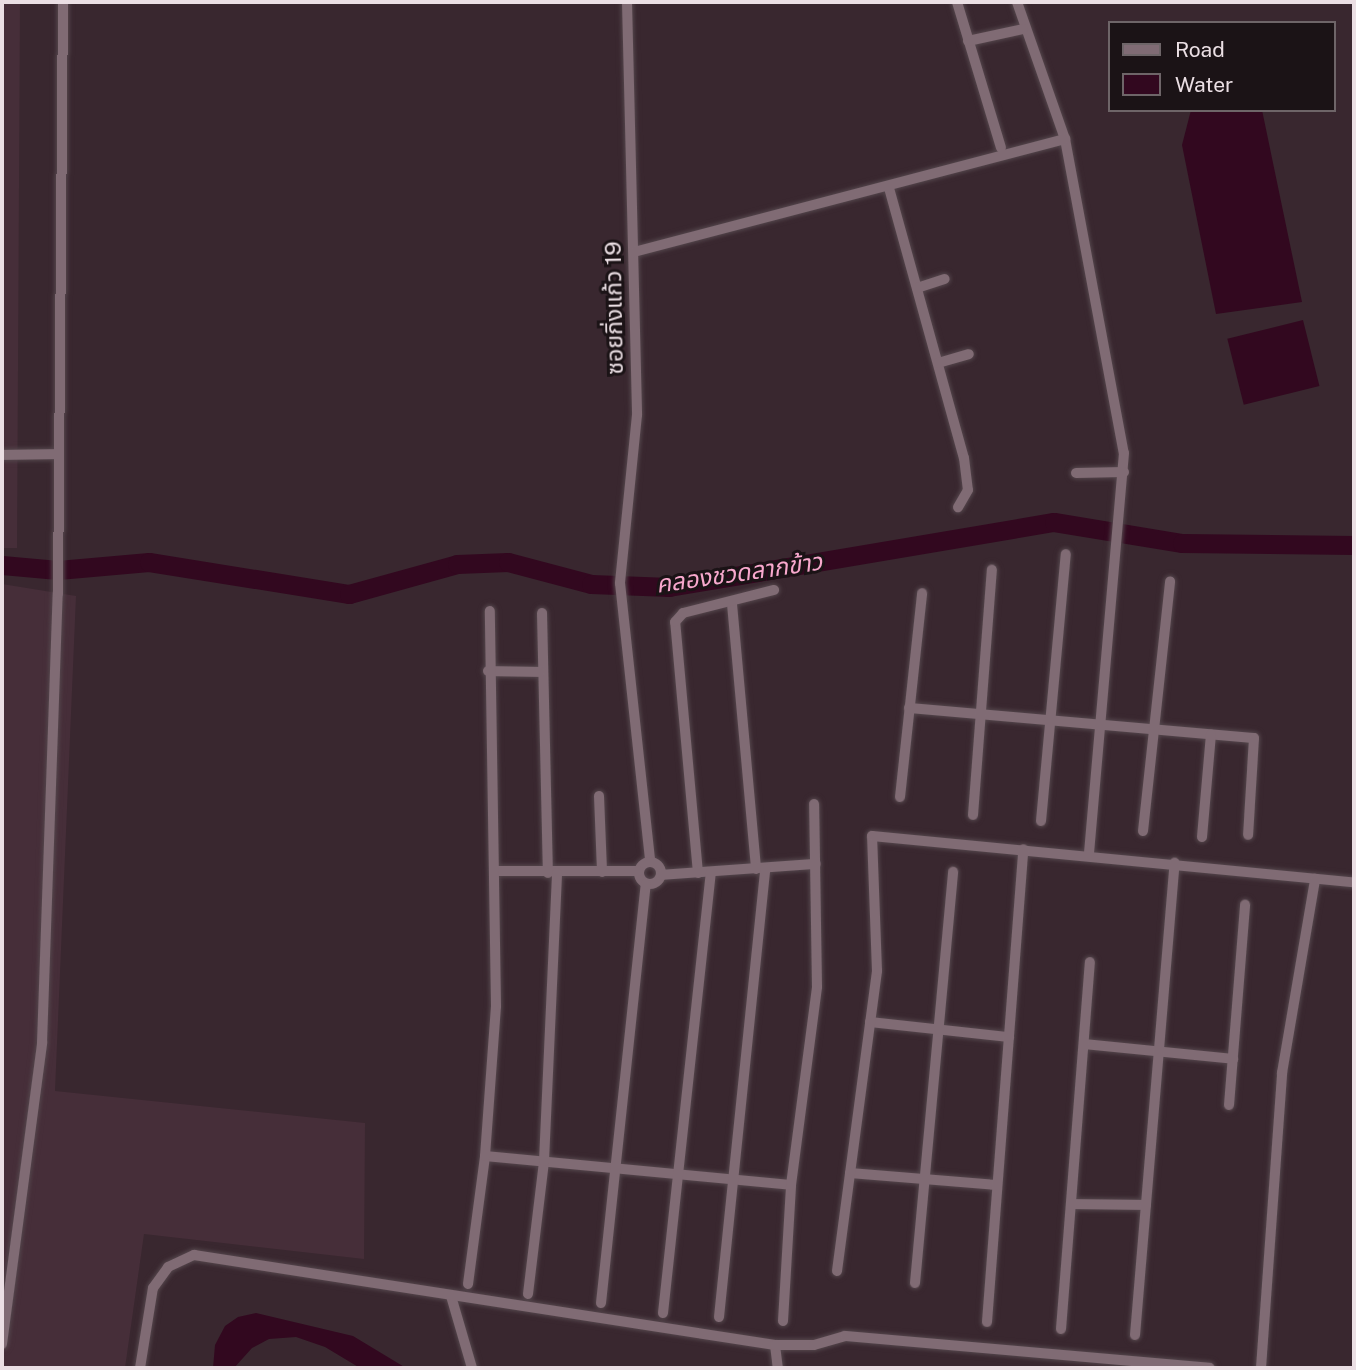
<!DOCTYPE html>
<meta charset="utf-8">
<style>
body{margin:0}
#map{position:relative;width:1356px;height:1370px;overflow:hidden;background:#39272f;font-family:"Public Sans","Noto Sans Thai",sans-serif}
div>[style]{position:absolute}
.built>*{inset:0;background:#462e39}
.water>*{inset:0;background:#32081f;transform-origin:0 0}
.river>*{height:19px;margin:-9.5px;padding:0 9.5px;transform-origin:9.5px;border-radius:9.5px;background:#32081f}
.roads{filter:drop-shadow(0 0 2px #54464c) drop-shadow(0 0 2px #54464c)}
.minor>*{height:10px;margin:-5px;padding:0 5px;transform-origin:5px;border-radius:5px;background:#806b74}
.minor>.ring{margin:-5px;padding:0;box-sizing:content-box;background:none;border:10px solid #806b74;border-radius:50%}
span{translate:-50% -50%;white-space:nowrap;text-align:center;line-height:1.15;-webkit-text-stroke:6px #1b1316;paint-order:stroke}
.street-label{font-size:23px;color:#ebdfe4}
.water-label{font-size:24px;color:#f8a8cd;font-style:italic}
.frame{position:absolute;inset:0;border:4px solid #ebdfe4;pointer-events:none}
.legend{position:absolute;left:1108px;top:21px;width:228px;height:91px;box-sizing:border-box;background:#1b1316;border:2px solid #6e6568;margin:0;padding:9px 12px;list-style:none;font-size:21px;color:#ebdfe4}
.legend li{display:flex;align-items:center;gap:14px;height:35px}
.legend b{width:35px;border:2px solid #6e6568}
</style>
<div id="map">
<div class="built">
<i style="clip-path:polygon(2px 2px,20px 2px,17px 548px,2px 548px)"></i>
<i style="clip-path:polygon(2px 584px,76px 596px,55px 1091px,365px 1123px,364px 1259px,144px 1234px,125px 1368px,2px 1368px)"></i>
</div>
<div class="water">
<i style="clip-path:polygon(1191px 110px,1262px 110px,1302px 302px,1216px 314px,1182px 145px)"></i>
<i style="left:1303px;top:320px;width:68px;height:78px;rotate:76deg"></i>
<i style="clip-path:polygon(256px 1313px,353px 1336px,406px 1368px,360px 1368px,325px 1347px,296px 1337px,269px 1339px,252px 1348px,234px 1368px,213px 1368px,215px 1345px,225px 1326px,238px 1317px)"></i>
</div>
<div class="river">
<i style="left:2px;top:565px;width:56px;rotate:5.1deg"></i>
<i style="left:58px;top:570px;width:91px;rotate:-5deg"></i>
<i style="left:149px;top:562px;width:203px;rotate:9.1deg"></i>
<i style="left:349px;top:594px;width:112px;rotate:-15.5deg"></i>
<i style="left:457px;top:564px;width:51px;rotate:-2.2deg"></i>
<i style="left:508px;top:562px;width:86px;rotate:14.8deg"></i>
<i style="left:591px;top:584px;width:78px;rotate:2.2deg"></i>
<i style="left:669px;top:587px;width:390px;rotate:-9.6deg"></i>
<i style="left:1054px;top:522px;width:130px;rotate:9.3deg"></i>
<i style="left:1182px;top:543px;width:172px;rotate:0.7deg"></i>
</div>
<div class="roads">
<div class="minor">
<i style="left:627px;top:2px;width:413px;rotate:88.6deg"></i>
<i style="left:637px;top:415px;width:169px;rotate:95.8deg"></i>
<i style="left:620px;top:583px;width:280px;rotate:83.8deg"></i>
<i style="left:957px;top:2px;width:152px;rotate:73.2deg"></i>
<i style="left:1017px;top:2px;width:145px;rotate:70.7deg"></i>
<i style="left:1065px;top:139px;width:319px;rotate:79.4deg"></i>
<i style="left:1124px;top:453px;width:404px;rotate:95deg"></i>
<i style="left:968px;top:41px;width:56px;rotate:-12.3deg"></i>
<i style="left:889px;top:188px;width:280px;rotate:74.5deg"></i>
<i style="left:964px;top:458px;width:32px;rotate:83deg"></i>
<i style="left:968px;top:490px;width:20px;rotate:120deg"></i>
<i style="left:634px;top:252px;width:446px;rotate:-14.7deg"></i>
<i style="left:917px;top:288px;width:29px;rotate:-18deg"></i>
<i style="left:938px;top:363px;width:32px;rotate:-16deg"></i>
<i style="left:2px;top:455px;width:57px;rotate:-1deg"></i>
<i style="left:1076px;top:473px;width:48px;rotate:-1.2deg"></i>
<i style="left:732px;top:604px;width:266px;rotate:84.8deg"></i>
<i style="left:542px;top:613px;width:260px;rotate:88.7deg"></i>
<i style="left:488px;top:671px;width:52px;rotate:1.1deg"></i>
<i style="left:909px;top:708px;width:346px;rotate:5deg"></i>
<i style="left:1254px;top:738px;width:97px;rotate:93.5deg"></i>
<i style="left:599px;top:796px;width:76px;rotate:87.7deg"></i>
<i style="left:900px;top:797px;width:205px;rotate:-83.8deg"></i>
<i style="left:973px;top:815px;width:246px;rotate:-85.6deg"></i>
<i style="left:1041px;top:821px;width:268px;rotate:-84.7deg"></i>
<i style="left:1143px;top:831px;width:251px;rotate:-83.8deg"></i>
<i style="left:1202px;top:837px;width:103px;rotate:-85deg"></i>
<i class="ring" style="left:639px;top:862px;width:12px;height:12px"></i>
<i style="left:495px;top:871px;width:143px"></i>
<i style="left:698px;top:873px;width:252px;rotate:-95.2deg"></i>
<i style="left:675px;top:622px;width:12px;rotate:-48deg"></i>
<i style="left:683px;top:613px;width:94px;rotate:-14.2deg"></i>
<i style="left:661px;top:875px;width:155px;rotate:-4.1deg"></i>
<i style="left:870px;top:1022px;width:140px;rotate:6.2deg"></i>
<i style="left:1084px;top:1044px;width:150px;rotate:5.7deg"></i>
<i style="left:1229px;top:1105px;width:201px;rotate:-85.4deg"></i>
<i style="left:485px;top:1156px;width:307px;rotate:5.4deg"></i>
<i style="left:850px;top:1173px;width:147px;rotate:4.7deg"></i>
<i style="left:1071px;top:1204px;width:75px;rotate:0.8deg"></i>
<i style="left:837px;top:1271px;width:303px;rotate:-82.4deg"></i>
<i style="left:877px;top:971px;width:135px;rotate:-92.1deg"></i>
<i style="left:872px;top:836px;width:484px;rotate:5.5deg"></i>
<i style="left:915px;top:1283px;width:413px;rotate:-84.7deg"></i>
<i style="left:468px;top:1284px;width:129px;rotate:-82.4deg"></i>
<i style="left:485px;top:1156px;width:150px;rotate:-85.8deg"></i>
<i style="left:496px;top:1006px;width:395px;rotate:-90.9deg"></i>
<i style="left:528px;top:1294px;width:134px;rotate:-83.1deg"></i>
<i style="left:544px;top:1161px;width:288px;rotate:-87.4deg"></i>
<i style="left:451px;top:1296px;width:75px;rotate:73.7deg"></i>
<i style="left:601px;top:1303px;width:421px;rotate:-83.9deg"></i>
<i style="left:663px;top:1313px;width:443px;rotate:-83.8deg"></i>
<i style="left:719px;top:1317px;width:450px;rotate:-84.1deg"></i>
<i style="left:783px;top:1321px;width:136px;rotate:-86.6deg"></i>
<i style="left:791px;top:1185px;width:200px;rotate:-82.5deg"></i>
<i style="left:817px;top:987px;width:183px;rotate:-90.9deg"></i>
<i style="left:987px;top:1322px;width:474px;rotate:-85.6deg"></i>
<i style="left:1061px;top:1329px;width:368px;rotate:-85.5deg"></i>
<i style="left:1135px;top:1335px;width:474px;rotate:-85.2deg"></i>
<i style="left:2px;top:1344px;width:304px;rotate:-82.4deg"></i>
<i style="left:42px;top:1043px;width:449px;rotate:-88deg"></i>
<i style="left:58px;top:594px;width:592px;rotate:-89.52deg"></i>
<i style="left:775px;top:1345px;width:23px;rotate:83deg"></i>
<i style="left:140px;top:1368px;width:81px;rotate:-80.8deg"></i>
<i style="left:153px;top:1288px;width:26px;rotate:-54deg"></i>
<i style="left:168px;top:1267px;width:29px;rotate:-25deg"></i>
<i style="left:194px;top:1255px;width:588px;rotate:8.81deg"></i>
<i style="left:775px;top:1345px;width:39px"></i>
<i style="left:814px;top:1345px;width:32px;rotate:-16deg"></i>
<i style="left:845px;top:1336px;width:366px;rotate:5deg"></i>
<i style="left:1261px;top:1368px;width:296px;rotate:-85.9deg"></i>
<i style="left:1282px;top:1073px;width:197px;rotate:-80.3deg"></i>
</div>
</div>
<div class="street-label">
<span style="left:614px;top:308px;rotate:-91deg">ซอยกิ่งแก้ว 19</span>
</div>
<div class="water-label">
<span style="left:739px;top:573px;rotate:-8deg">คลองชวดลากข้าว</span>
</div>
<div class="frame"></div>
<ul class="legend">
<li><b style="height:9px;background:#806b74"></b>Road</li>
<li><b style="height:19px;background:#32081f"></b>Water</li>
</ul>
</div>
